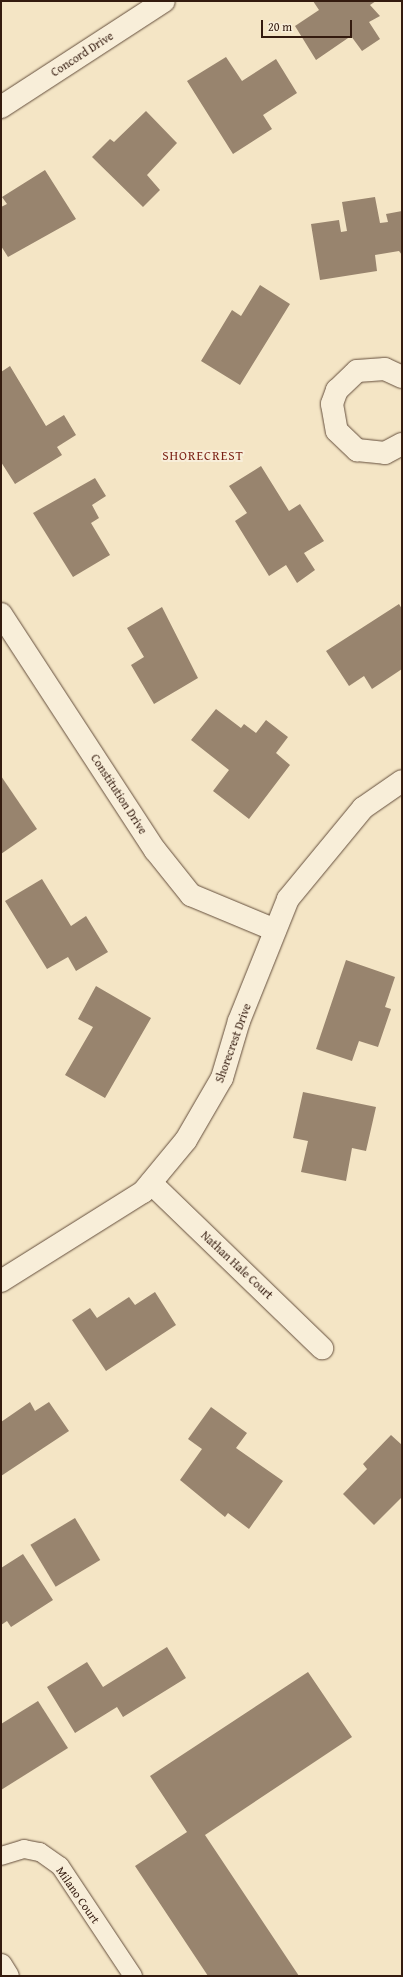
<!DOCTYPE html>
<style>
body{margin:0}
#map{position:relative;width:403px;height:1977px;overflow:hidden;background:#f4e5c5;font-family:"Gentium Book Plus",serif}
div>[style]{position:absolute}
.building>*{inset:0;background:#98846e;transform-origin:0 0}
.roads{filter:drop-shadow(0 0 1px #644e3c) drop-shadow(0 0 1px #644e3c)}
.lane>*{height:18px;margin:-9px;padding:0 9px;transform-origin:9px;border-radius:9px;background:#f8eed9}
.street>*{height:22px;margin:-11px;padding:0 11px;transform-origin:11px;border-radius:11px;background:#f8eed9}
.secondary>*{height:22px;margin:-11px;padding:0 11px;transform-origin:11px;border-radius:11px;background:#f8eed9}
span{translate:-50% -50%;white-space:nowrap;text-align:center;line-height:1.15;-webkit-text-stroke:4px #f8eed9;paint-order:stroke}
.street-label{font-size:12px;color:#341b0f}
.neighbourhood-label{font-size:13px;color:#7a1f14;letter-spacing:1px}
.frame{position:absolute;inset:0;border:2px solid #341b0f;pointer-events:none}
.scale{position:absolute;left:261px;top:20px;width:91px;height:18px;box-sizing:border-box;border:2px solid #341b0f;border-top:0;padding-left:5px;font-size:12px;line-height:14px;white-space:nowrap;color:#341b0f;-webkit-text-stroke:3px #f8eed9;paint-order:stroke}
</style>
<div id="map">
<div class="building">
<i style="clip-path:polygon(313px 1px,376px 1px,370px 5px,380px 16px,369px 22px,380px 39px,362px 51px,351px 36px,316px 60px,295px 26px,319px 10px)"></i>
<i style="clip-path:polygon(226px 57px,242px 81px,276px 59px,297px 93px,263px 115px,272px 129px,233px 154px,187px 81px)"></i>
<i style="clip-path:polygon(146px 111px,177px 143px,147px 175px,160px 190px,143px 207px,92px 157px,110px 139px,114px 142px)"></i>
<i style="clip-path:polygon(45px 170px,76px 219px,8px 257px,1px 246px,1px 207px,7px 204px,2px 197px)"></i>
<i style="clip-path:polygon(375px 197px,380px 223px,388px 222px,386px 214px,402px 211px,402px 255px,399px 251px,375px 255px,377px 271px,320px 280px,311px 224px,339px 220px,341px 232px,347px 231px,342px 202px)"></i>
<i style="clip-path:polygon(260px 285px,290px 304px,240px 385px,201px 361px,232px 310px,241px 316px)"></i>
<i style="clip-path:polygon(10px 366px,46px 426px,64px 415px,76px 435px,57px 447px,62px 455px,15px 484px,1px 462px,1px 372px)"></i>
<i style="clip-path:polygon(261px 466px,289px 511px,300px 504px,324px 541px,304px 553px,315px 570px,297px 583px,286px 565px,269px 576px,235px 521px,247px 513px,229px 486px)"></i>
<i style="clip-path:polygon(95px 478px,106px 496px,92px 505px,99px 518px,91px 523px,110px 555px,73px 577px,33px 513px)"></i>
<i style="clip-path:polygon(399px 604px,402px 609px,402px 669px,372px 689px,364px 676px,349px 686px,326px 651px)"></i>
<i style="clip-path:polygon(162px 607px,198px 678px,154px 704px,131px 665px,144px 657px,127px 628px)"></i>
<i style="clip-path:polygon(216px 709px,241px 728px,244px 724px,256px 733px,266px 720px,288px 737px,276px 753px,290px 765px,249px 819px,213px 791px,229px 770px,191px 740px)"></i>
<i style="clip-path:polygon(1px 776px,37px 829px,1px 854px)"></i>
<i style="clip-path:polygon(42px 879px,71px 926px,86px 916px,108px 952px,76px 971px,68px 957px,47px 969px,5px 901px)"></i>
<i style="clip-path:polygon(346px 960px,395px 977px,385px 1007px,391px 1009px,378px 1047px,359px 1041px,352px 1061px,316px 1049px)"></i>
<i style="clip-path:polygon(96px 986px,151px 1018px,105px 1098px,65px 1075px,93px 1027px,78px 1019px)"></i>
<i style="clip-path:polygon(303px 1092px,376px 1107px,366px 1151px,352px 1148px,346px 1181px,301px 1172px,308px 1141px,293px 1138px)"></i>
<i style="clip-path:polygon(155px 1292px,176px 1325px,106px 1371px,72px 1320px,90px 1308px,97px 1318px,129px 1297px,135px 1305px)"></i>
<i style="clip-path:polygon(30px 1402px,35px 1411px,49px 1402px,69px 1431px,1px 1476px,1px 1422px)"></i>
<i style="clip-path:polygon(211px 1407px,247px 1433px,236px 1448px,283px 1481px,249px 1529px,228px 1513px,225px 1517px,180px 1480px,202px 1449px,188px 1439px)"></i>
<i style="clip-path:polygon(391px 1435px,402px 1445px,402px 1497px,374px 1525px,343px 1494px,367px 1469px,363px 1464px)"></i>
<i style="left:75px;top:1518px;width:49px;height:52px;rotate:59deg"></i>
<i style="clip-path:polygon(23px 1554px,53px 1600px,11px 1627px,7px 1621px,1px 1625px,1px 1568px)"></i>
<i style="clip-path:polygon(167px 1647px,186px 1678px,123px 1717px,117px 1707px,75px 1733px,47px 1687px,87px 1662px,103px 1687px)"></i>
<i style="clip-path:polygon(308px 1672px,352px 1737px,205px 1835px,299px 1976px,208px 1976px,135px 1866px,187px 1832px,150px 1776px)"></i>
<i style="clip-path:polygon(38px 1701px,68px 1748px,1px 1790px,1px 1724px)"></i>
</div>
<div class="roads">
<div class="lane">
<i style="left:1px;top:1856px;width:24px;rotate:-17deg"></i>
<i style="left:24px;top:1849px;width:16px;rotate:11deg"></i>
<i style="left:40px;top:1852px;width:24px;rotate:35deg"></i>
<i style="left:60px;top:1866px;width:132px;rotate:56.4deg"></i>
</div>
<div class="street">
<i style="left:1px;top:107px;width:194px;rotate:-33deg"></i>
<i style="left:402px;top:377px;width:19px;rotate:-155deg"></i>
<i style="left:385px;top:369px;width:28px;rotate:176deg"></i>
<i style="left:357px;top:371px;width:28px;rotate:136deg"></i>
<i style="left:337px;top:390px;width:15px;rotate:110deg"></i>
<i style="left:332px;top:404px;width:27px;rotate:80deg"></i>
<i style="left:337px;top:431px;width:28px;rotate:44deg"></i>
<i style="left:357px;top:450px;width:28px;rotate:6deg"></i>
<i style="left:385px;top:453px;width:19px;rotate:-28deg"></i>
<i style="left:1px;top:614px;width:282px;rotate:56.9deg"></i>
<i style="left:155px;top:850px;width:58px;rotate:51.3deg"></i>
<i style="left:191px;top:895px;width:91px;rotate:22.6deg"></i>
<i style="left:151px;top:1183px;width:238px;rotate:44deg"></i>
<i style="left:1px;top:1281px;width:168px;rotate:-32.1deg"></i>
<i style="left:143px;top:1192px;width:67px;rotate:-50.4deg"></i>
<i style="left:186px;top:1140px;width:72px;rotate:-59.9deg"></i>
<i style="left:222px;top:1078px;width:59px;rotate:-73.4deg"></i>
<i style="left:239px;top:1021px;width:131px;rotate:-68.1deg"></i>
<i style="left:288px;top:899px;width:118px;rotate:-50.5deg"></i>
<i style="left:363px;top:808px;width:47px;rotate:-34.7deg"></i>
</div>
<div class="secondary">
<i style="left:1px;top:1965px;width:13px;rotate:58deg"></i>
</div>
</div>
<div class="street-label">
<span style="left:82px;top:54px;rotate:-33deg">Concord Drive</span>
<span style="left:119px;top:794px;rotate:57deg">Constitution Drive</span>
<span style="left:233px;top:1043px;rotate:-70deg">Shorecrest Drive</span>
<span style="left:237px;top:1265px;rotate:43deg">Nathan Hale Court</span>
<span style="left:78px;top:1895px;rotate:55deg">Milano Court</span>
</div>
<div class="neighbourhood-label">
<span style="left:203px;top:456px">SHORECREST</span>
</div>
<div class="frame"></div>
<div class="scale">20 m</div>
</div>
